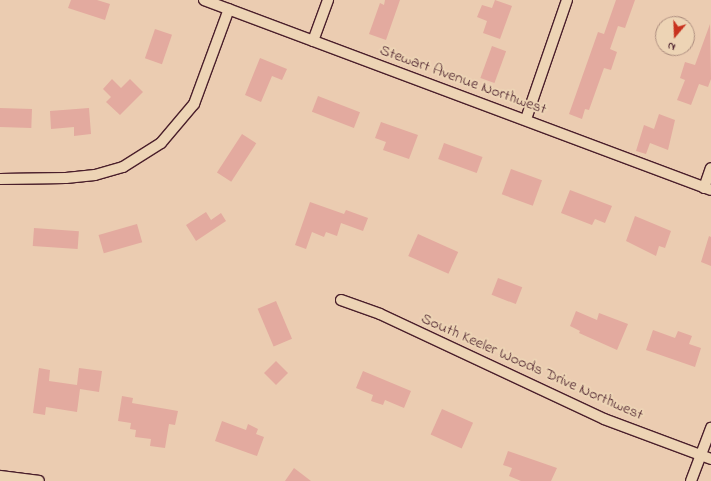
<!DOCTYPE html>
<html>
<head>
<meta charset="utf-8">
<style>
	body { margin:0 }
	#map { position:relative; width:711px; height:481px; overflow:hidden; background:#ebccb1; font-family:"Indie Flower",sans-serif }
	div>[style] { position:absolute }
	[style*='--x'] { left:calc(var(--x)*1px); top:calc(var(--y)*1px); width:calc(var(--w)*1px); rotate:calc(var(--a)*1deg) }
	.building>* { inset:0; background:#e3aa9f; transform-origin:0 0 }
	.roads { filter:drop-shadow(1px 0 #4a1f2b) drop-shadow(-1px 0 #4a1f2b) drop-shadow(0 1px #4a1f2b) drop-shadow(0 -1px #4a1f2b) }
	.minor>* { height:10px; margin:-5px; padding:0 5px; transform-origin:5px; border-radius:5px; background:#edd4b5 }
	span { translate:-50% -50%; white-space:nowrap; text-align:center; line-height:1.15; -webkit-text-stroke:4px #edd4b5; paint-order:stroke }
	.street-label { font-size:16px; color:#4a1f2b }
	.north { position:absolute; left:655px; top:16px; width:40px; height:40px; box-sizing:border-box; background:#edd4b5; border:1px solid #ac8c7e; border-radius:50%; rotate:199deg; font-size:11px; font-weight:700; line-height:16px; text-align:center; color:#4a1f2b }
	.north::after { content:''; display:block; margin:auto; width:14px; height:18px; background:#c8321e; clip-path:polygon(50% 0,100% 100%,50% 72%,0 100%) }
</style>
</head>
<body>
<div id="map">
	<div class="building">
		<i style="clip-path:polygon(71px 0,97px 0,110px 4px,105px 20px,68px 8px)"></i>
		<i style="clip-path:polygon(385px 0,400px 0,386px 40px,369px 34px,380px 3px,384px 5px)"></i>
		<i style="clip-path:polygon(495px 0,512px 6px,500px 39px,483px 33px,487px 21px,477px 17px,482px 5px,492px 8px)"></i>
		<i style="clip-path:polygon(616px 0,635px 0,625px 28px,618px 26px,610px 49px,617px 52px,611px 70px,604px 68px,589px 110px,585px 109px,582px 119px,569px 114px,598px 32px,604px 34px)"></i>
		<i style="clip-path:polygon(710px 24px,711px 79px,708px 87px,699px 84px,691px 105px,677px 100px,685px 80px,680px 78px,685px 62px,695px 65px)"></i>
		<i style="left:155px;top:29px;width:18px;height:31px;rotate:19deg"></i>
		<i style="left:492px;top:46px;width:15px;height:34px;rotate:20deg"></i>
		<i style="clip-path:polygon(260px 58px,287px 69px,282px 80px,272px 76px,261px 102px,245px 95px)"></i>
		<i style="clip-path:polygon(112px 79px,121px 88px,130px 79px,143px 92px,120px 115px,106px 102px,111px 97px,103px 89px)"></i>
		<i style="left:318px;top:96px;width:45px;height:17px;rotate:21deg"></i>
		<i style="left:0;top:108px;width:32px;height:19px;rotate:2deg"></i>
		<i style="clip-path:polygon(89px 108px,91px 134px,74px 136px,74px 127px,51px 129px,50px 111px)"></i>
		<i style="clip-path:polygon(659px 114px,675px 120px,668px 150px,650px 143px,646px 154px,636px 151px,644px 125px,654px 129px)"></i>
		<i style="clip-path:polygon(381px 122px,418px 135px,409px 159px,383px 150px,386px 142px,375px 138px)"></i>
		<i style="left:242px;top:134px;width:17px;height:46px;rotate:33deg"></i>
		<i style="left:444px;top:143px;width:41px;height:17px;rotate:20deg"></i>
		<i style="left:511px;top:169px;width:33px;height:27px;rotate:20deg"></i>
		<i style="clip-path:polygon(570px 190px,612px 206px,605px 223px,595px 219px,592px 225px,561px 213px)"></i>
		<i style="clip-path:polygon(310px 202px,344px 214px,346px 210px,368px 218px,363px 231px,341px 223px,337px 236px,326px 232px,324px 237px,312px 232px,306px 249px,295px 245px)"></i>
		<i style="clip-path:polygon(206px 212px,211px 220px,221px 213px,226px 221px,196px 241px,186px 225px)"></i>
		<i style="clip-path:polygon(635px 216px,671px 231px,665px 248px,659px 246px,656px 256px,626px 241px)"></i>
		<i style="left:137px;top:224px;width:19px;height:40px;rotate:74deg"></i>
		<i style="left:34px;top:228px;width:45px;height:18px;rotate:4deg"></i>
		<i style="left:418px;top:234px;width:44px;height:24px;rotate:24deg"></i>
		<i style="clip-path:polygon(709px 236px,711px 237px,711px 266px,701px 262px)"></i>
		<i style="left:498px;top:278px;width:26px;height:18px;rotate:21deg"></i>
		<i style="left:276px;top:301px;width:41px;height:20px;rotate:67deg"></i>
		<i style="clip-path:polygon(576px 311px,597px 320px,599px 313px,628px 324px,617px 350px,579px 333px,580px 331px,570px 326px)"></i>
		<i style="clip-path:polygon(653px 330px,675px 338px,678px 331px,692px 336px,689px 344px,701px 348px,695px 367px,646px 350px)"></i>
		<i style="left:276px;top:361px;width:17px;height:17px;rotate:45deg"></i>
		<i style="clip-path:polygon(39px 368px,50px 370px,49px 381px,77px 385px,79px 368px,102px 371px,99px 392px,80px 389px,77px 412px,46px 407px,45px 415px,33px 413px)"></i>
		<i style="clip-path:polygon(363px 371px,411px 391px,404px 408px,385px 400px,383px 405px,371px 401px,373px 395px,356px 388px)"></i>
		<i style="clip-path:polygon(122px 396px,133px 398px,132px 403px,178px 411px,175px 425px,169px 424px,165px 448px,150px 446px,151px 439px,135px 437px,136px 430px,130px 429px,131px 423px,118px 421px)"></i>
		<i style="left:442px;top:409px;width:34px;height:28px;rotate:24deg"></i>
		<i style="clip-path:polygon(222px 421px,246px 430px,248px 424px,258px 429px,256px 434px,264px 437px,257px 456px,215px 441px)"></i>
		<i style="clip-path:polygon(508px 451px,557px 468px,551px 481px,521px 481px,509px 476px,512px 468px,503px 465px)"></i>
		<i style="clip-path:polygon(294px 468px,311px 481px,285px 481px)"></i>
	</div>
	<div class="roads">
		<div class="minor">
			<i style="--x:204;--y:0;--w:541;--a:20.54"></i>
			<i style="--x:313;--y:41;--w:44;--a:-69.9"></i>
			<i style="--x:526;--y:119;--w:126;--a:-71"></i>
			<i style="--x:0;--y:179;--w:66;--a:-0.9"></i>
			<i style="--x:66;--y:178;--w:29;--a:-6"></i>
			<i style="--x:95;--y:175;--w:29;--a:-16"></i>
			<i style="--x:123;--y:167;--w:45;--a:-32.3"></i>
			<i style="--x:161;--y:143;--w:51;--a:-49.8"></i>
			<i style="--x:194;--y:104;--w:101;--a:-69.8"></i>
			<i style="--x:704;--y:188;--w:21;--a:-71"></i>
			<i style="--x:341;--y:300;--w:41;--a:19.7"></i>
			<i style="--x:380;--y:314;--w:247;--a:25.1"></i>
			<i style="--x:604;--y:419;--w:114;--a:20.5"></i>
			<i style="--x:0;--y:476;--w:39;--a:7"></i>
			<i style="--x:691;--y:481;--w:57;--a:-69.3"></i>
		</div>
	</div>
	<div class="street-label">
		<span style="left:463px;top:80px;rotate:20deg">Stewart Avenue Northwest</span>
		<span style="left:532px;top:367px;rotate:24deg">South Keeler Woods Drive Northwest</span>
	</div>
	<div class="north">N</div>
</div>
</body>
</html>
